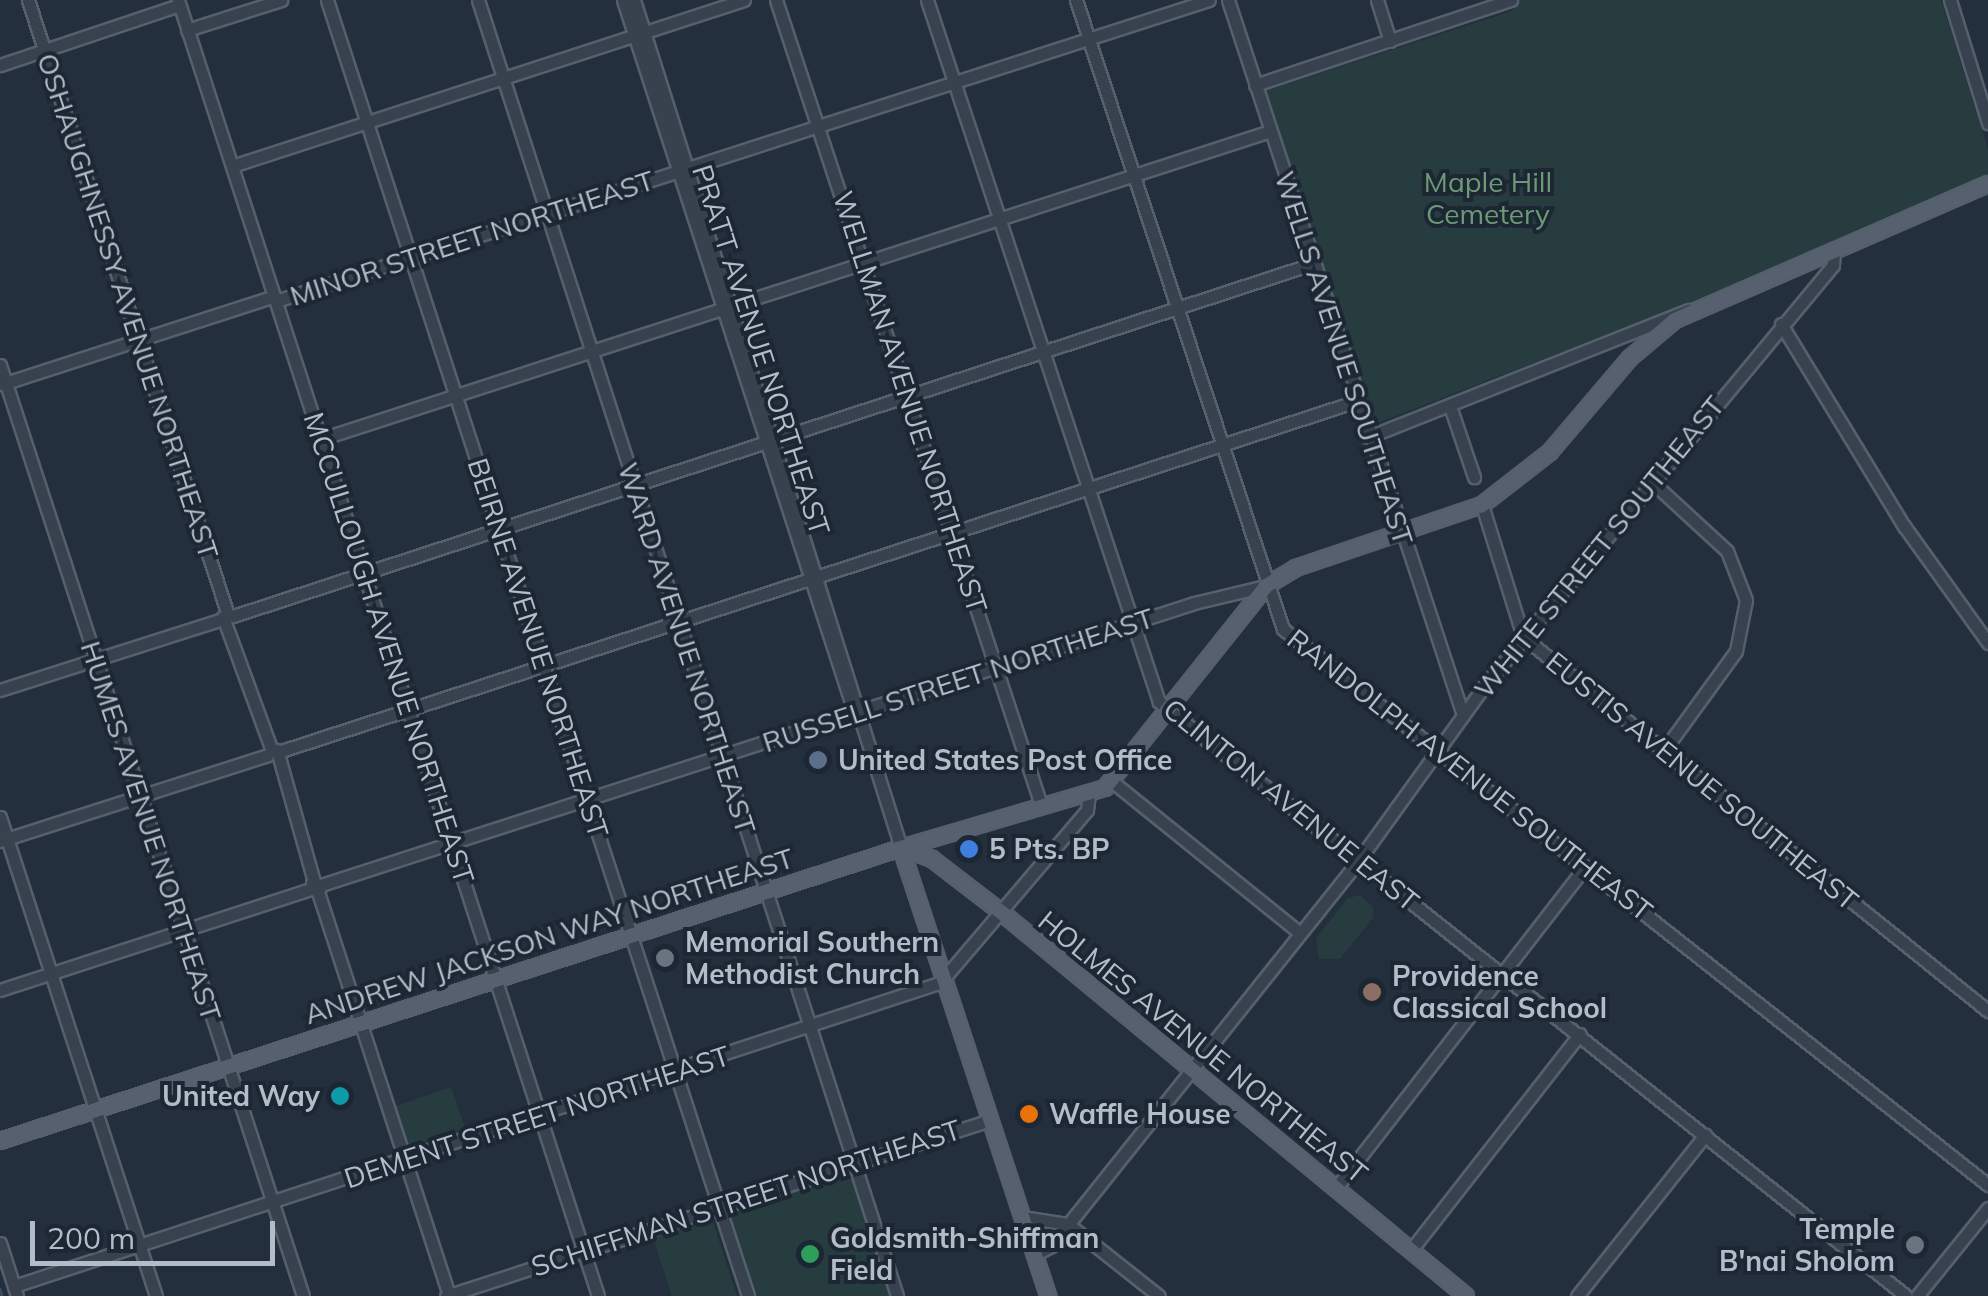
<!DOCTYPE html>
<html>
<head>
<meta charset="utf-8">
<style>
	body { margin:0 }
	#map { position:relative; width:1988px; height:1296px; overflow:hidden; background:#242f3e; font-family:Mulish,sans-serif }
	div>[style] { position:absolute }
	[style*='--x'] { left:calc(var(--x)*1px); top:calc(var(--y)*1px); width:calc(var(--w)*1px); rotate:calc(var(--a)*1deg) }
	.green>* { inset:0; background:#263c3f; transform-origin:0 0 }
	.stream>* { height:2.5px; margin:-1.25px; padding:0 1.25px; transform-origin:1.25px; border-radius:1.25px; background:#394c67 }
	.roads { filter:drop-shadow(2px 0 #565f6c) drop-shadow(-2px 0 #565f6c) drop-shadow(0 2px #565f6c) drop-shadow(0 -2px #565f6c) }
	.minor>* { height:11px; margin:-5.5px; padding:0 5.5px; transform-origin:5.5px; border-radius:5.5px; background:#38414e }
	.major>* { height:14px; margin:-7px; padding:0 7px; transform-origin:7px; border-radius:7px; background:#56606e }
	.dots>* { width:28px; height:28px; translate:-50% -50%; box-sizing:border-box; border:5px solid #1d2633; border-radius:50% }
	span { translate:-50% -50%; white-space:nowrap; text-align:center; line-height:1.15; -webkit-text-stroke:8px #1d2633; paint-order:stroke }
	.park-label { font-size:28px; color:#6b9a76 }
	.street-label { font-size:28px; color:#b4bcc9 }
	.poi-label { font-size:28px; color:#b4bcc9; font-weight:700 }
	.left { translate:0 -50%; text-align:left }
	.right { translate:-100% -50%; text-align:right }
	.scale { position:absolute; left:30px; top:1221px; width:245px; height:45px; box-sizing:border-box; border:5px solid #b4bcc9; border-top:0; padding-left:12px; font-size:30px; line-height:35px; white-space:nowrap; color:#b4bcc9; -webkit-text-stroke:8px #1d2633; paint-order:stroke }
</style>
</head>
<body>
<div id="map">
	<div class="green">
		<i style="clip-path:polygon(1518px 0,1941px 0,1988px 149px,1988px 177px,1694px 301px,1375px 424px,1265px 91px,1512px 11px)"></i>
		<i style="clip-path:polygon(1360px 895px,1373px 907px,1373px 918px,1340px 959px,1319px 959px,1316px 938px,1348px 898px)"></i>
		<i style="left:451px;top:1087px;width:49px;height:62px;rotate:71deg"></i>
		<i style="clip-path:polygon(850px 1171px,890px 1296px,756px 1296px,729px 1212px)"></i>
		<i style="clip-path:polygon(711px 1216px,737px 1296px,672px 1296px,652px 1235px)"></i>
	</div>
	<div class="stream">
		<i style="--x:0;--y:1289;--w:7;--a:74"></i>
	</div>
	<div class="roads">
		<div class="minor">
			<i style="--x:28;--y:0;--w:644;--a:71.99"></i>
			<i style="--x:178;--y:0;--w:1362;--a:72.04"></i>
			<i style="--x:327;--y:0;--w:1363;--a:72"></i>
			<i style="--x:478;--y:0;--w:1362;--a:72.08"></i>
			<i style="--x:623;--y:0;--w:755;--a:72.02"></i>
			<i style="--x:634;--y:0;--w:889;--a:72.52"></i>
			<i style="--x:776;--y:0;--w:847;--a:71.78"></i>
			<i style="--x:927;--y:0;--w:739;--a:71.71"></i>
			<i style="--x:1159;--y:702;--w:954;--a:38.49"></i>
			<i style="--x:1076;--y:0;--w:662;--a:71.78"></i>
			<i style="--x:1283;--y:629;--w:898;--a:38.26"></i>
			<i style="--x:1228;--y:0;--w:753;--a:71.81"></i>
			<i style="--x:1377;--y:0;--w:43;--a:72.4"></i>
			<i style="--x:1950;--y:0;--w:129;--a:72.8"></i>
			<i style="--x:187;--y:30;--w:99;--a:-17.7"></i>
			<i style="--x:0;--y:65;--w:189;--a:-18.5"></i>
			<i style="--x:1255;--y:85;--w:270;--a:-18.4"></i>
			<i style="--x:232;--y:166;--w:538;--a:-17.96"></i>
			<i style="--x:276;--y:301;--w:980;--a:-17.88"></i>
			<i style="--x:1781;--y:324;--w:237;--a:58.7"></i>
			<i style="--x:1904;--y:526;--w:144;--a:54.3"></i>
			<i style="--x:0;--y:365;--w:979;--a:71.97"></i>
			<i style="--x:2;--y:384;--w:286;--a:-17.9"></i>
			<i style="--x:1451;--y:409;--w:72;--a:71.3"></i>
			<i style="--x:1368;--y:437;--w:345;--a:-21.6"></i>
			<i style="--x:321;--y:439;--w:998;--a:-17.98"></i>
			<i style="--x:1651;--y:481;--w:103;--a:42.6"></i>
			<i style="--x:1727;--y:551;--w:53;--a:68.8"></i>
			<i style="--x:1746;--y:600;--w:52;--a:101.1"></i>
			<i style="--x:1736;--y:651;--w:122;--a:126"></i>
			<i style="--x:1482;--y:505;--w:138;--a:72.7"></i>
			<i style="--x:1523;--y:637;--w:597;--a:38.81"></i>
			<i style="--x:233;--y:616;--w:1135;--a:-18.07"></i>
			<i style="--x:223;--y:617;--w:140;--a:69.9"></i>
			<i style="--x:0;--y:690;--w:234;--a:-17.7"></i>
			<i style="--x:277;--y:750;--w:137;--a:74.3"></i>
			<i style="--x:278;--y:752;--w:1135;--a:-18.02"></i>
			<i style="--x:1114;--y:783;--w:239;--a:38.9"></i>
			<i style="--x:0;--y:817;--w:504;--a:71.96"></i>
			<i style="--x:0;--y:841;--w:281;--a:-17.8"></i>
			<i style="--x:321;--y:885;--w:917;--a:-17.9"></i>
			<i style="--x:1194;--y:603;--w:74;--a:-13.3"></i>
			<i style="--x:318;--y:892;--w:11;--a:-124"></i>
			<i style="--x:312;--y:883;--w:9;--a:13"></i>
			<i style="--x:321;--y:885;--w:8;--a:113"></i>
			<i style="--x:318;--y:892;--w:425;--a:72"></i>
			<i style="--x:944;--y:978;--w:221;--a:-49.6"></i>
			<i style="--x:1087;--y:810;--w:17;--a:-83"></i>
			<i style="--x:0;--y:990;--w:326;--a:-18"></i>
			<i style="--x:1336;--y:1188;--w:406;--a:-52.2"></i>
			<i style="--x:1022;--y:1217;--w:47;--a:8.7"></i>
			<i style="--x:1068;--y:1224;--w:116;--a:38.4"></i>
			<i style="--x:0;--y:1243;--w:56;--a:72.2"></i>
			<i style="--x:1411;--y:1250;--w:274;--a:-52"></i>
			<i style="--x:1034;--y:1255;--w:19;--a:-28"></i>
			<i style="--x:1051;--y:1246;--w:492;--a:-51.4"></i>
			<i style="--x:1358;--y:861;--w:216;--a:-54.2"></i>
			<i style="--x:1484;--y:686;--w:547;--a:-50.34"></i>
			<i style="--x:1833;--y:265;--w:15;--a:-86"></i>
			<i style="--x:14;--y:1286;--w:980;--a:-18.14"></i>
			<i style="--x:446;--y:1296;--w:572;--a:-17.93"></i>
			<i style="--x:1577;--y:1296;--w:206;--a:-51.5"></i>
			<i style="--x:1917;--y:1296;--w:113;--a:-51.1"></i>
		</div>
		<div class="major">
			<i style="--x:901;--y:848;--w:472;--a:71.8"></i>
			<i style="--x:902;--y:848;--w:32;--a:20"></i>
			<i style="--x:932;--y:859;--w:87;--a:37.5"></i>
			<i style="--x:1001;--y:912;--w:603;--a:39.55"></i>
			<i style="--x:0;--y:1141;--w:947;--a:-18.01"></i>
			<i style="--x:901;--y:848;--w:213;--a:-16.4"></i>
			<i style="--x:1105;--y:788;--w:258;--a:-51.4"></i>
			<i style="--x:1266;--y:586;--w:35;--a:-31"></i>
			<i style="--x:1296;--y:568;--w:196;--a:-18.7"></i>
			<i style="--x:1482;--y:505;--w:86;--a:-37.9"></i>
			<i style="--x:1550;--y:452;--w:123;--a:-49.6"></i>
			<i style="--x:1630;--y:358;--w:59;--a:-40.2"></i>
			<i style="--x:1675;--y:320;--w:341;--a:-23.5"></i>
		</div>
	</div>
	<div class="dots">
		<i style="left:818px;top:760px;background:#5c6f8a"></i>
		<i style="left:969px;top:849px;background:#3f7fe0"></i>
		<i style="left:665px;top:958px;background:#6b7280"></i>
		<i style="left:1372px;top:992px;background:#8d6e63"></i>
		<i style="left:340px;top:1096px;background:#0f9aa8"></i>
		<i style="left:1029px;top:1114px;background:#e8710a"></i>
		<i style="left:1915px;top:1245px;background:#6b7280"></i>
		<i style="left:810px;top:1254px;background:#2e9e5b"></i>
	</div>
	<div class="park-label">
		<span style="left:1488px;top:198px">Maple Hill<br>Cemetery</span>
	</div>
	<div class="street-label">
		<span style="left:472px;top:238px;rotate:-18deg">MINOR STREET NORTHEAST</span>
		<span style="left:128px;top:306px;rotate:72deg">OSHAUGHNESSY AVENUE NORTHEAST</span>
		<span style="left:761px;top:350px;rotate:72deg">PRATT AVENUE NORTHEAST</span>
		<span style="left:1344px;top:358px;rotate:72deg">WELLS AVENUE SOUTHEAST</span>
		<span style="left:910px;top:402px;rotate:72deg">WELLMAN AVENUE NORTHEAST</span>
		<span style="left:1599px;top:547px;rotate:-51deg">WHITE STREET SOUTHEAST</span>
		<span style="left:389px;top:648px;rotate:72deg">MCCULLOUGH AVENUE NORTHEAST</span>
		<span style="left:538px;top:648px;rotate:72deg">BEIRNE AVENUE NORTHEAST</span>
		<span style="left:687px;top:648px;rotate:72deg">WARD AVENUE NORTHEAST</span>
		<span style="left:958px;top:680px;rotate:-18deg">RUSSELL STREET NORTHEAST</span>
		<span style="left:1470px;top:775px;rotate:38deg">RANDOLPH AVENUE SOUTHEAST</span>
		<span style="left:1702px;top:781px;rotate:39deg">EUSTIS AVENUE SOUTHEAST</span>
		<span style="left:1291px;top:805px;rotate:39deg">CLINTON AVENUE EAST</span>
		<span style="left:151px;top:831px;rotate:72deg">HUMES AVENUE NORTHEAST</span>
		<span style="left:549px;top:936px;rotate:-18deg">ANDREW JACKSON WAY NORTHEAST</span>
		<span style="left:1203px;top:1047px;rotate:39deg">HOLMES AVENUE NORTHEAST</span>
		<span style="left:537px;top:1117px;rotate:-18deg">DEMENT STREET NORTHEAST</span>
		<span style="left:746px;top:1198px;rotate:-18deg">SCHIFFMAN STREET NORTHEAST</span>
	</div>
	<div class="poi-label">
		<span class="left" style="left:838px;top:760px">United States Post Office</span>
		<span class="left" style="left:989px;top:849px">5 Pts. BP</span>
		<span class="left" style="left:685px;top:958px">Memorial Southern<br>Methodist Church</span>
		<span class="left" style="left:1392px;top:992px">Providence<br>Classical School</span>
		<span class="right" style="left:320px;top:1096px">United Way</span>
		<span class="left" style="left:1049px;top:1114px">Waffle House</span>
		<span class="right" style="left:1895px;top:1245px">Temple<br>B'nai Sholom</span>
		<span class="left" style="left:830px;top:1254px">Goldsmith-Shiffman<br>Field</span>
	</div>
	<div class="scale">200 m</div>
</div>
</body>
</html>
